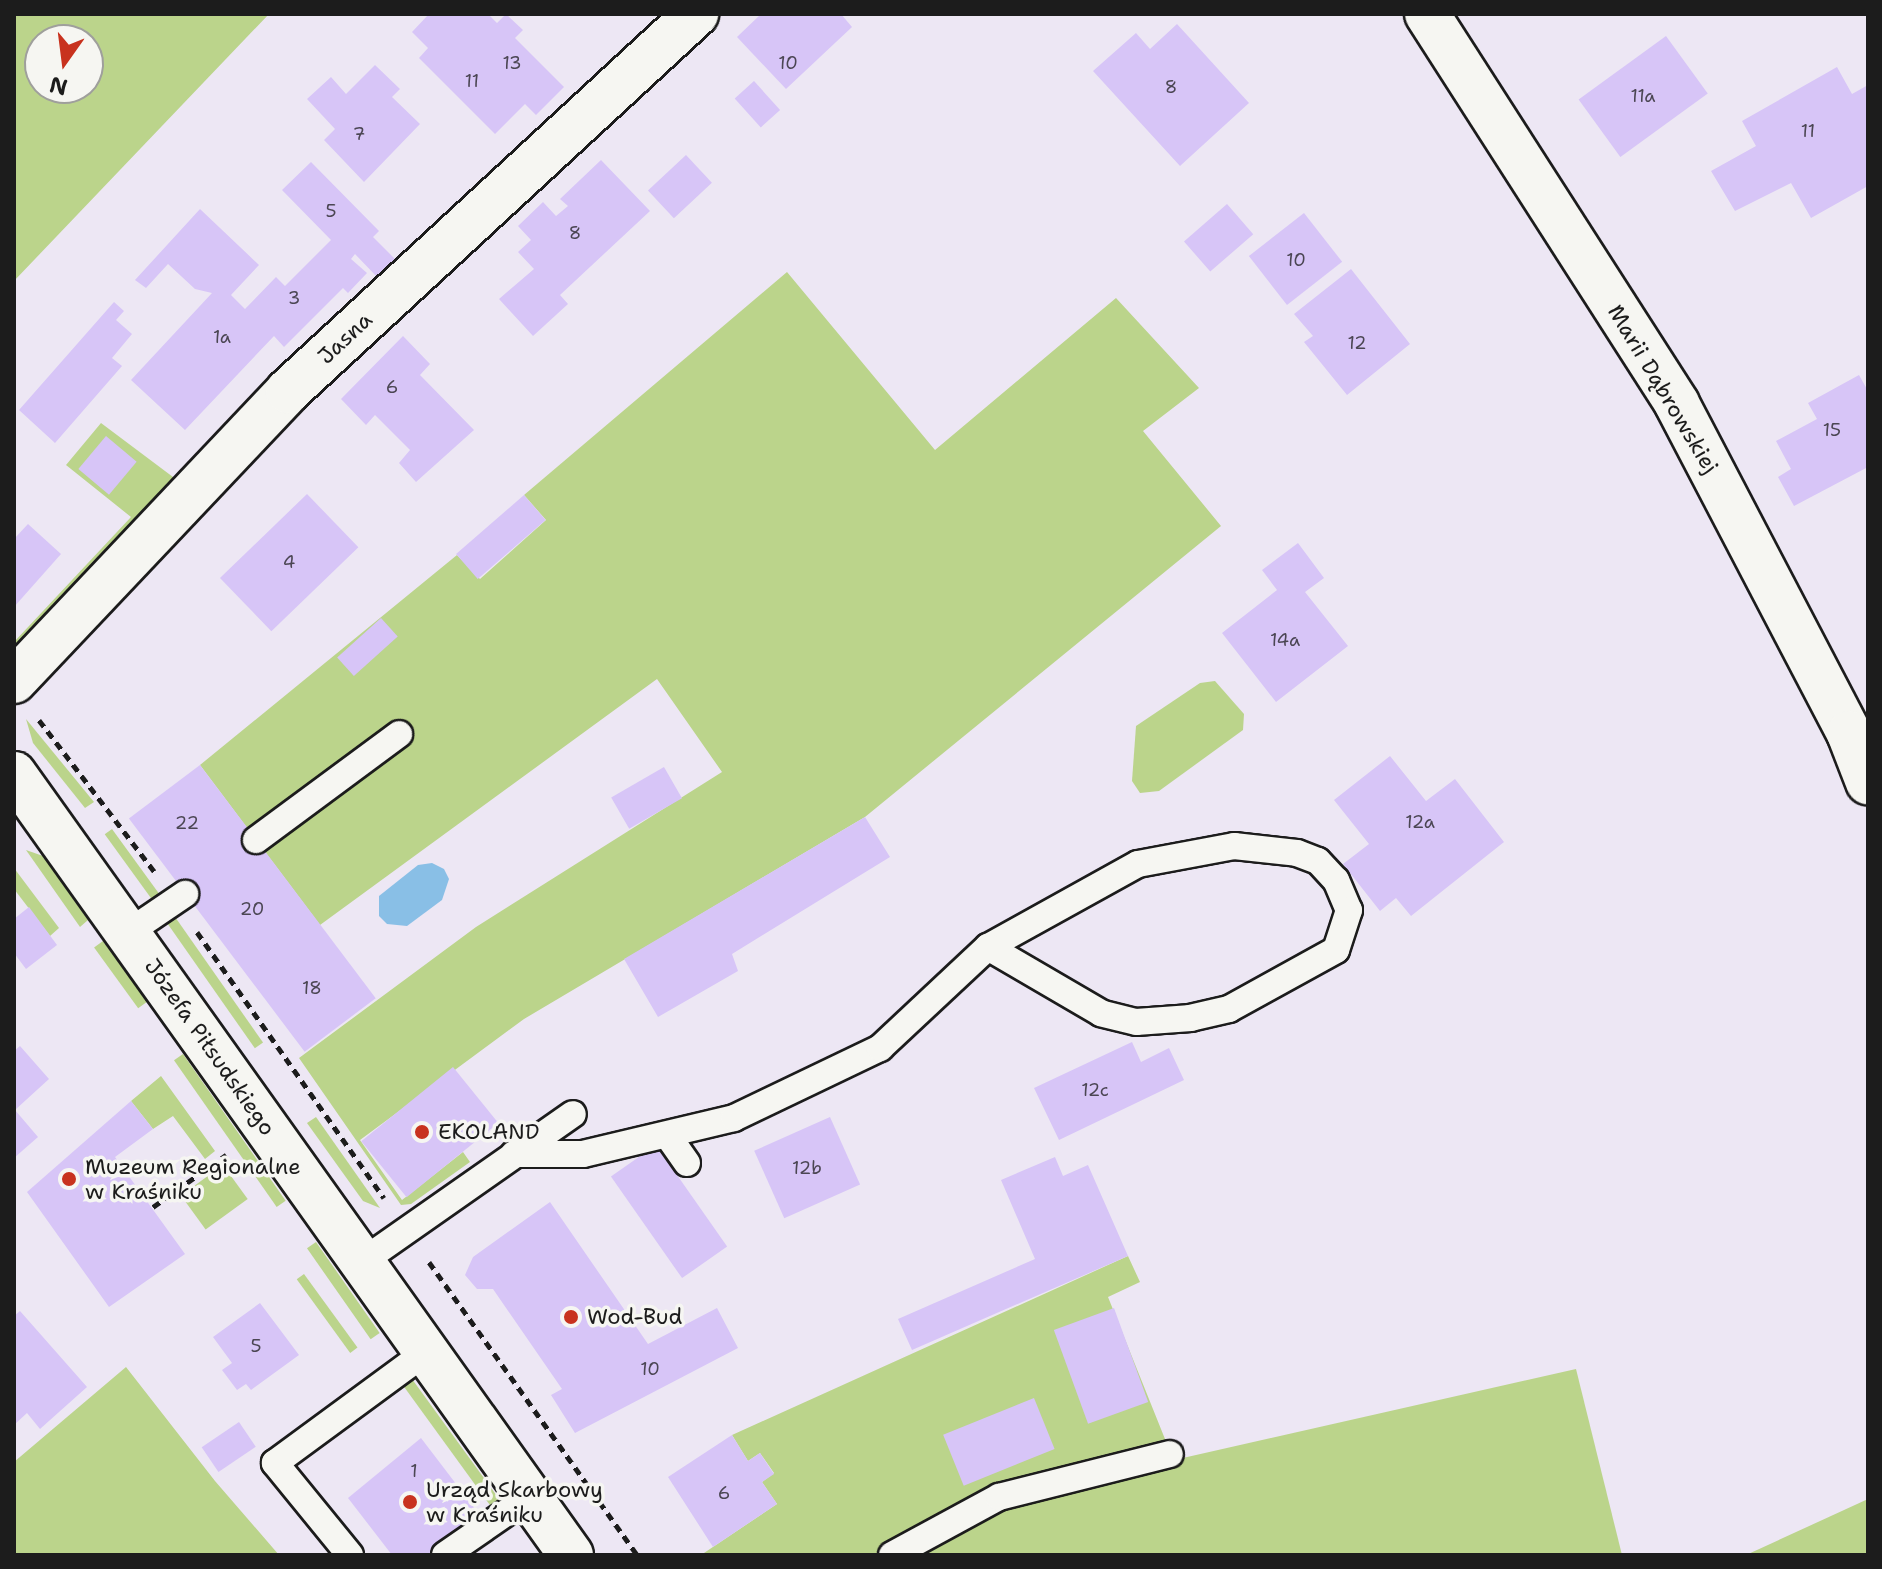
<!DOCTYPE html>
<html>
<head>
<meta charset="utf-8">
<style>
	body { margin:0 }
	#map { position:relative; width:1882px; height:1569px; overflow:hidden; background:#ede7f4; font-family:"Shantell Sans",sans-serif }
	div>[style] { position:absolute }
	[style*='--x'] { left:calc(var(--x)*1px); top:calc(var(--y)*1px); width:calc(var(--w)*1px); rotate:calc(var(--a)*1deg) }
	.green>* { inset:0; background:#bbd48b; transform-origin:0 0 }
	.water>* { inset:0; background:#89bfe6 }
	.building>* { inset:0; background:#d7c5f7; transform-origin:0 0 }
	.path>* { height:5px; margin-top:-2.5px; transform-origin:0; background:repeating-linear-gradient(90deg,#1c1c1c 0 8px,transparent 0 14px) }
	.roads { filter:drop-shadow(2px 0 #1c1c1c) drop-shadow(-2px 0 #1c1c1c) drop-shadow(0 2px #1c1c1c) drop-shadow(0 -2px #1c1c1c) }
	.service>* { height:26px; margin:-13px; padding:0 13px; transform-origin:13px; border-radius:13px; background:#f6f6f2 }
	.minor>* { height:44px; margin:-22px; padding:0 22px; transform-origin:22px; border-radius:22px; background:#f6f6f2 }
	.tertiary>* { height:44px; margin:-22px; padding:0 22px; transform-origin:22px; border-radius:22px; background:#f6f6f2 }
	.dots>* { width:22px; height:22px; translate:-50% -50%; box-sizing:border-box; border:4px solid #f6f6f2; border-radius:50% }
	span { translate:-50% -50%; white-space:nowrap; text-align:center; line-height:1.15; -webkit-text-stroke:7px #f6f6f2; paint-order:stroke }
	.number-label { font-size:18px; color:#4b4653 }
	.number-label span { -webkit-text-stroke-width:0 }
	.street-label { font-size:22px; color:#1c1c1c }
	.poi-label { font-size:22px; color:#1c1c1c }
	.left { translate:0 -50%; text-align:left }
	.frame { position:absolute; inset:0; border:16px solid #1c1c1c; pointer-events:none }
	.north { position:absolute; left:24px; top:24px; width:80px; height:80px; box-sizing:border-box; background:#f6f6f2; border:2px solid #9f9f9c; border-radius:50%; rotate:194deg; font-size:22px; font-weight:700; line-height:32px; text-align:center; color:#1c1c1c }
	.north::after { content:''; display:block; margin:auto; width:28px; height:36px; background:#c8321e; clip-path:polygon(50% 0,100% 100%,50% 72%,0 100%) }
</style>
</head>
<body>
<div id="map">
	<div class="green">
		<i style="clip-path:polygon(evenodd,14px 14px,269px 14px,14px 281px,14px 14px,40px 40px,88px 40px,88px 88px,40px 88px,40px 40px)"></i>
		<i style="clip-path:polygon(787px 272px,935px 450px,1116px 298px,1199px 388px,1143px 431px,1221px 526px,865px 817px,524px 1019px,360px 1140px,402px 1200px,463px 1152px,470px 1162px,411px 1204px,401px 1205px,299px 1058px,476px 927px,722px 772px,657px 679px,320px 925px,200px 765px,457px 555px,480px 579px,546px 520px,524px 495px)"></i>
		<i style="clip-path:polygon(101px 423px,177px 480px,14px 653px,14px 642px,131px 517px,66px 465px)"></i>
		<i style="clip-path:polygon(1215px 681px,1244px 714px,1243px 730px,1159px 791px,1140px 793px,1132px 781px,1136px 726px,1200px 683px)"></i>
		<i style="clip-path:polygon(26px 719px,94px 802px,85px 808px,33px 743px)"></i>
		<i style="left:112px;top:829px;width:82px;height:9px;rotate:54deg"></i>
		<i style="clip-path:polygon(26px 850px,43px 856px,88px 920px,80px 927px)"></i>
		<i style="clip-path:polygon(14px 868px,59px 928px,50px 936px,14px 889px)"></i>
		<i style="left:173px;top:914px;width:157px;height:10px;rotate:55deg"></i>
		<i style="left:103px;top:941px;width:75px;height:11px;rotate:54deg"></i>
		<i style="left:183px;top:1054px;width:179px;height:11px;rotate:55deg"></i>
		<i style="clip-path:polygon(161px 1076px,215px 1151px,205px 1159px,173px 1116px,153px 1129px,131px 1101px)"></i>
		<i style="clip-path:polygon(316px 1117px,380px 1208px,363px 1201px,307px 1123px)"></i>
		<i style="left:223px;top:1165px;width:42px;height:52px;rotate:54deg"></i>
		<i style="left:316px;top:1242px;width:111px;height:11px;rotate:55deg"></i>
		<i style="clip-path:polygon(1128px 1256px,1140px 1282px,1108px 1297px,1167px 1444px,881px 1555px,701px 1555px,777px 1504px,762px 1482px,774px 1473px,760px 1453px,748px 1461px,732px 1435px)"></i>
		<i style="left:304px;top:1274px;width:91px;height:9px;rotate:54deg"></i>
		<i style="clip-path:polygon(126px 1367px,215px 1481px,279px 1555px,14px 1555px,14px 1462px)"></i>
		<i style="clip-path:polygon(1576px 1369px,1622px 1555px,903px 1555px,993px 1506px,1174px 1460px)"></i>
		<i style="left:412px;top:1379px;width:160px;height:11px;rotate:54deg"></i>
		<i style="clip-path:polygon(1868px 1499px,1868px 1555px,1746px 1555px)"></i>
	</div>
	<div class="water">
		<i style="clip-path:polygon(432px 863px,444px 869px,449px 879px,442px 900px,407px 926px,387px 924px,379px 916px,379px 896px,418px 865px)"></i>
	</div>
	<div class="building">
		<i style="clip-path:polygon(429px 14px,488px 14px,497px 23px,506px 14px,523px 30px,515px 38px,564px 87px,536px 115px,525px 104px,495px 134px,419px 58px,428px 48px,412px 32px)"></i>
		<i style="clip-path:polygon(761px 14px,841px 14px,852px 27px,786px 89px,737px 37px)"></i>
		<i style="clip-path:polygon(1177px 24px,1249px 103px,1180px 166px,1093px 71px,1136px 33px,1150px 49px)"></i>
		<i style="left:1666px;top:36px;width:71px;height:108px;rotate:54deg"></i>
		<i style="clip-path:polygon(375px 65px,400px 89px,392px 97px,420px 124px,364px 182px,324px 140px,335px 129px,307px 99px,331px 77px,346px 94px)"></i>
		<i style="clip-path:polygon(1837px 67px,1852px 94px,1868px 85px,1868px 186px,1811px 218px,1791px 183px,1735px 211px,1711px 171px,1756px 146px,1742px 121px)"></i>
		<i style="left:754px;top:81px;width:39px;height:26px;rotate:48deg"></i>
		<i style="left:686px;top:155px;width:38px;height:52px;rotate:47deg"></i>
		<i style="clip-path:polygon(601px 160px,650px 211px,560px 295px,568px 304px,533px 336px,499px 299px,534px 269px,518px 252px,531px 240px,518px 226px,543px 202px,556px 216px,568px 206px,560px 199px)"></i>
		<i style="clip-path:polygon(311px 162px,379px 231px,373px 237px,396px 260px,378px 278px,355px 254px,351px 259px,367px 273px,348px 293px,343px 288px,284px 347px,274px 336px,185px 430px,131px 380px,212px 293px,195px 289px,168px 264px,146px 288px,135px 280px,200px 209px,259px 265px,231px 295px,245px 309px,276px 277px,285px 286px,331px 240px,282px 190px)"></i>
		<i style="left:1227px;top:204px;width:40px;height:57px;rotate:49deg"></i>
		<i style="left:1304px;top:213px;width:62px;height:70px;rotate:52deg"></i>
		<i style="clip-path:polygon(1351px 269px,1410px 344px,1347px 395px,1304px 342px,1313px 336px,1294px 314px)"></i>
		<i style="clip-path:polygon(114px 302px,124px 311px,116px 320px,132px 334px,112px 358px,122px 366px,55px 443px,19px 410px)"></i>
		<i style="clip-path:polygon(403px 336px,430px 364px,420px 375px,474px 430px,416px 482px,399px 463px,410px 450px,375px 415px,366px 425px,341px 399px)"></i>
		<i style="clip-path:polygon(1859px 375px,1868px 391px,1868px 467px,1794px 506px,1778px 477px,1791px 469px,1776px 441px,1817px 419px,1808px 403px)"></i>
		<i style="left:106px;top:436px;width:40px;height:43px;rotate:40deg"></i>
		<i style="left:307px;top:494px;width:74px;height:121px;rotate:46deg"></i>
		<i style="left:524px;top:495px;width:33px;height:90px;rotate:49deg"></i>
		<i style="clip-path:polygon(28px 524px,61px 554px,14px 607px,14px 539px)"></i>
		<i style="clip-path:polygon(1298px 543px,1324px 578px,1305px 592px,1348px 646px,1276px 702px,1222px 633px,1277px 590px,1262px 570px)"></i>
		<i style="left:381px;top:618px;width:25px;height:59px;rotate:48deg"></i>
		<i style="clip-path:polygon(1390px 756px,1426px 801px,1455px 779px,1504px 842px,1411px 916px,1396px 898px,1380px 911px,1343px 864px,1369px 844px,1334px 800px)"></i>
		<i style="left:200px;top:765px;width:292px;height:89px;rotate:53deg"></i>
		<i style="left:664px;top:767px;width:36px;height:61px;rotate:60deg"></i>
		<i style="clip-path:polygon(865px 817px,890px 857px,732px 954px,738px 971px,658px 1017px,624px 959px)"></i>
		<i style="clip-path:polygon(29px 907px,57px 945px,26px 969px,14px 953px,14px 919px)"></i>
		<i style="clip-path:polygon(1132px 1042px,1141px 1062px,1169px 1048px,1184px 1080px,1059px 1140px,1034px 1088px)"></i>
		<i style="clip-path:polygon(20px 1046px,49px 1079px,15px 1110px,38px 1137px,14px 1158px,14px 1051px)"></i>
		<i style="left:453px;top:1067px;width:72px;height:118px;rotate:51deg"></i>
		<i style="clip-path:polygon(131px 1101px,153px 1129px,115px 1157px,185px 1254px,109px 1307px,27px 1192px)"></i>
		<i style="left:830px;top:1117px;width:74px;height:83px;rotate:66deg"></i>
		<i style="left:656px;top:1145px;width:124px;height:55px;rotate:55deg"></i>
		<i style="clip-path:polygon(1055px 1157px,1063px 1176px,1088px 1165px,1128px 1256px,912px 1350px,898px 1319px,1035px 1259px,1001px 1180px)"></i>
		<i style="clip-path:polygon(550px 1202px,648px 1344px,717px 1308px,738px 1348px,575px 1433px,551px 1395px,562px 1389px,493px 1289px,477px 1289px,465px 1275px,473px 1257px)"></i>
		<i style="clip-path:polygon(260px 1303px,299px 1355px,251px 1390px,246px 1384px,237px 1390px,222px 1370px,232px 1363px,213px 1337px)"></i>
		<i style="left:1114px;top:1308px;width:100px;height:64px;rotate:70deg"></i>
		<i style="clip-path:polygon(20px 1311px,87px 1387px,40px 1429px,27px 1413px,14px 1425px,14px 1316px)"></i>
		<i style="left:1034px;top:1398px;width:55px;height:98px;rotate:68deg"></i>
		<i style="left:239px;top:1422px;width:30px;height:45px;rotate:56deg"></i>
		<i style="clip-path:polygon(732px 1435px,748px 1461px,760px 1453px,774px 1474px,762px 1482px,777px 1504px,713px 1547px,668px 1477px)"></i>
		<i style="clip-path:polygon(421px 1438px,479px 1514px,428px 1555px,392px 1555px,348px 1498px)"></i>
	</div>
	<div class="path">
		<i style="--x:39;--y:720;--w:190;--a:52.7"></i>
		<i style="--x:197;--y:932;--w:325;--a:54.9"></i>
		<i style="--x:153;--y:1207;--w:90;--a:-35.5"></i>
		<i style="--x:429;--y:1262;--w:359;--a:54.6"></i>
	</div>
	<div class="roads">
		<div class="service">
			<i style="--x:256;--y:840;--w:178;--a:-36.5"></i>
			<i style="--x:129;--y:932;--w:68;--a:-34.2"></i>
			<i style="--x:668;--y:1136;--w:33;--a:55"></i>
			<i style="--x:514;--y:1154;--w:69;--a:0"></i>
			<i style="--x:583;--y:1154;--w:155;--a:-13.4"></i>
			<i style="--x:734;--y:1118;--w:162;--a:-25.6"></i>
			<i style="--x:880;--y:1048;--w:148;--a:-43.1"></i>
			<i style="--x:988;--y:947;--w:171;--a:-29"></i>
			<i style="--x:1138;--y:864;--w:98;--a:-10.6"></i>
			<i style="--x:1234;--y:846;--w:63;--a:6.3"></i>
			<i style="--x:1297;--y:853;--w:22;--a:21"></i>
			<i style="--x:1318;--y:861;--w:26;--a:47"></i>
			<i style="--x:1336;--y:880;--w:33;--a:67"></i>
			<i style="--x:1349;--y:910;--w:42;--a:108"></i>
			<i style="--x:1336;--y:950;--w:122;--a:151.1"></i>
			<i style="--x:1229;--y:1009;--w:39;--a:167"></i>
			<i style="--x:1191;--y:1018;--w:55;--a:175.8"></i>
			<i style="--x:1136;--y:1022;--w:36;--a:-166"></i>
			<i style="--x:1101;--y:1013;--w:131;--a:-149.7"></i>
			<i style="--x:363;--y:1261;--w:256;--a:-35"></i>
			<i style="--x:350;--y:1555;--w:119;--a:-129.2"></i>
			<i style="--x:275;--y:1463;--w:187;--a:-36.3"></i>
			<i style="--x:445;--y:1555;--w:102;--a:-34.6"></i>
			<i style="--x:892;--y:1555;--w:122;--a:-28.5"></i>
			<i style="--x:999;--y:1497;--w:176;--a:-14.1"></i>
		</div>
		<div class="minor">
			<i style="--x:1427;--y:14;--w:463;--a:57.3"></i>
			<i style="--x:1677;--y:404;--w:371;--a:62.4"></i>
			<i style="--x:1849;--y:733;--w:53;--a:68.8"></i>
			<i style="--x:14;--y:681;--w:399;--a:-46.6"></i>
			<i style="--x:288;--y:391;--w:556;--a:-42.74"></i>
		</div>
		<div class="tertiary">
			<i style="--x:14;--y:774;--w:959;--a:54.5"></i>
		</div>
	</div>
	<div class="dots">
		<i style="left:422px;top:1132px;background:#c8321e"></i>
		<i style="left:69px;top:1179px;background:#c8321e"></i>
		<i style="left:571px;top:1317px;background:#c8321e"></i>
		<i style="left:410px;top:1502px;background:#c8321e"></i>
	</div>
	<div class="number-label">
		<span style="left:512px;top:63px">13</span>
		<span style="left:788px;top:63px">10</span>
		<span style="left:472px;top:81px">11</span>
		<span style="left:1171px;top:87px">8</span>
		<span style="left:1643px;top:96px">11a</span>
		<span style="left:1808px;top:131px">11</span>
		<span style="left:359px;top:134px">7</span>
		<span style="left:331px;top:211px">5</span>
		<span style="left:575px;top:233px">8</span>
		<span style="left:1296px;top:260px">10</span>
		<span style="left:294px;top:298px">3</span>
		<span style="left:222px;top:337px">1a</span>
		<span style="left:1357px;top:343px">12</span>
		<span style="left:392px;top:387px">6</span>
		<span style="left:1832px;top:430px">15</span>
		<span style="left:289px;top:562px">4</span>
		<span style="left:1285px;top:640px">14a</span>
		<span style="left:1420px;top:822px">12a</span>
		<span style="left:187px;top:823px">22</span>
		<span style="left:252px;top:909px">20</span>
		<span style="left:312px;top:988px">18</span>
		<span style="left:1095px;top:1090px">12c</span>
		<span style="left:807px;top:1168px">12b</span>
		<span style="left:256px;top:1346px">5</span>
		<span style="left:650px;top:1369px">10</span>
		<span style="left:414px;top:1471px">1</span>
		<span style="left:724px;top:1493px">6</span>
	</div>
	<div class="street-label">
		<span style="left:345px;top:338px;rotate:-43deg">Jasna</span>
		<span style="left:1663px;top:389px;rotate:59deg">Marii Dąbrowskiej</span>
		<span style="left:210px;top:1047px;rotate:55deg">Józefa Piłsudskiego</span>
	</div>
	<div class="poi-label">
		<span class="left" style="left:438px;top:1132px">EKOLAND</span>
		<span class="left" style="left:85px;top:1179px">Muzeum Regionalne<br>w Kraśniku</span>
		<span class="left" style="left:587px;top:1317px">Wod-Bud</span>
		<span class="left" style="left:426px;top:1502px">Urząd Skarbowy<br>w Kraśniku</span>
	</div>
	<div class="frame"></div>
	<div class="north">N</div>
</div>
</body>
</html>
